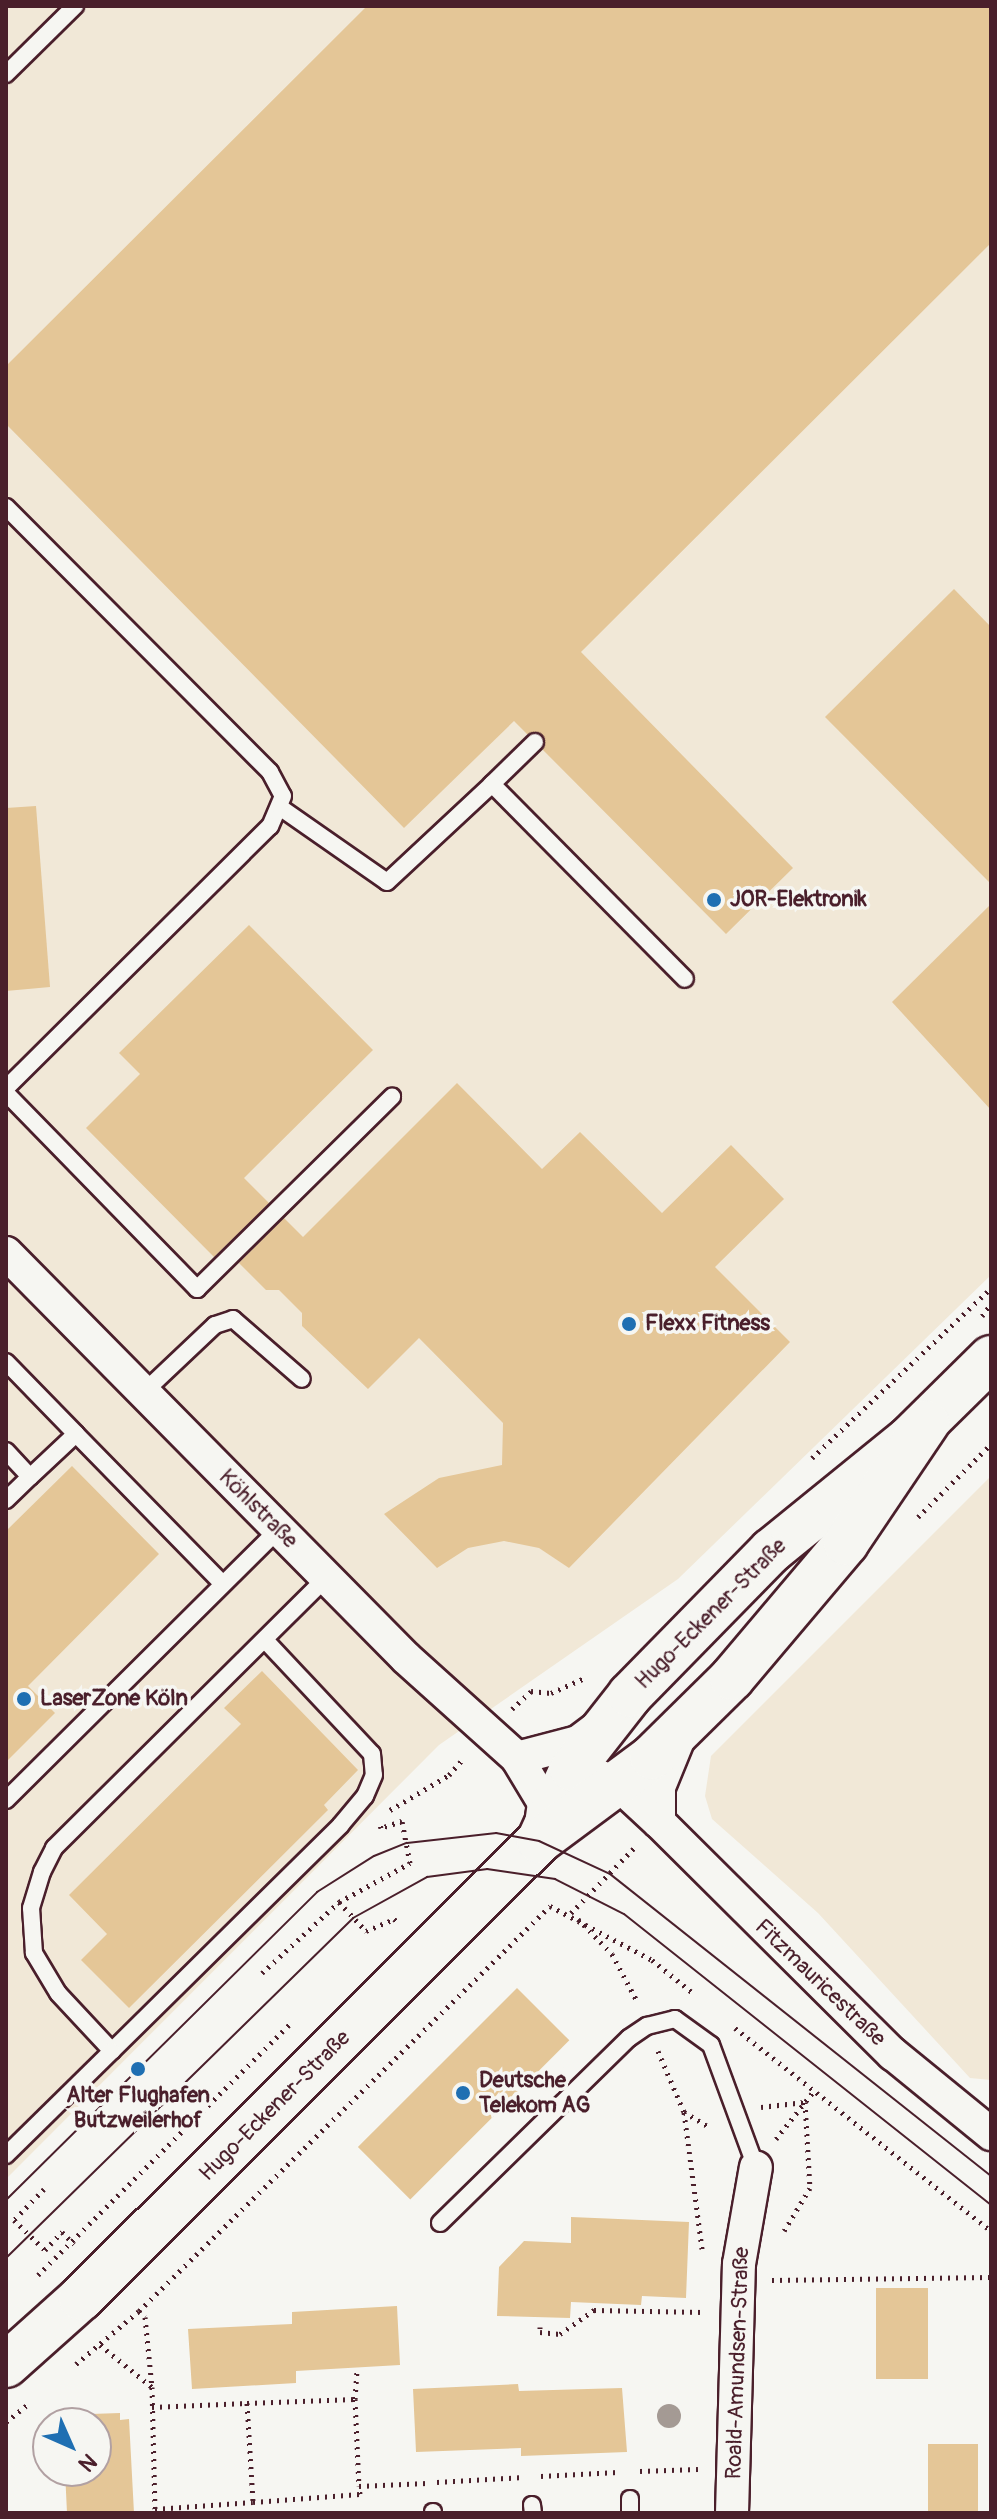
<!DOCTYPE html>
<html>
<head>
<meta charset="utf-8">
<style>
	body { margin:0 }
	#map { position:relative; width:997px; height:2519px; overflow:hidden; background:#f6f6f2; font-family:Pangolin,sans-serif }
	div>[style] { position:absolute }
	[style*='--x'] { left:calc(var(--x)*1px); top:calc(var(--y)*1px); width:calc(var(--w)*1px); rotate:calc(var(--a)*1deg) }
	.built>* { inset:0; background:#f1e8d7 }
	.building>* { inset:0; background:#e4c697; transform-origin:0 0 }
	.path>* { height:5px; margin-top:-2.5px; transform-origin:0; background:repeating-linear-gradient(90deg,#4a1f2b 0 2px,transparent 0 8px) }
	.roads { filter:drop-shadow(2px 0 #4a1f2b) drop-shadow(-2px 0 #4a1f2b) drop-shadow(0 2px #4a1f2b) drop-shadow(0 -2px #4a1f2b) }
	.service>* { height:16px; margin:-8px; padding:0 8px; transform-origin:8px; border-radius:8px; background:#f6f6f2 }
	.minor>* { height:32px; margin:-16px; padding:0 16px; transform-origin:16px; border-radius:16px; background:#f6f6f2 }
	.secondary>* { height:44px; margin:-22px; padding:0 22px; transform-origin:22px; border-radius:22px; background:#f6f6f2 }
	.tram>* { height:2px; margin:-1px; padding:0 1px; transform-origin:1px; border-radius:1px; background:#4a1f2b }
	.trees>* { width:24px; height:24px; margin:-12px; border-radius:50%; background:#a49a94 }
	.dots>* { width:22px; height:22px; translate:-50% -50%; box-sizing:border-box; border:4px solid #f6f6f2; border-radius:50% }
	span { translate:-50% -50%; white-space:nowrap; text-align:center; line-height:1.15; -webkit-text-stroke:7px #f6f6f2; paint-order:stroke }
	.poi-label { font-size:22px; color:#4a1f2b; font-weight:700 }
	.left { translate:0 -50%; text-align:left }
	.street-label { font-size:22px; color:#4a1f2b }
	.frame { position:absolute; inset:0; border:8px solid #4a1f2b; pointer-events:none }
	.north { position:absolute; left:32px; top:2407px; width:80px; height:80px; box-sizing:border-box; background:#f6f6f2; border:2px solid #b1a0a2; border-radius:50%; rotate:135deg; font-size:22px; font-weight:700; line-height:32px; text-align:center; color:#4a1f2b }
	.north::after { content:''; display:block; margin:auto; width:28px; height:36px; background:#1f6fb2; clip-path:polygon(50% 0,100% 100%,50% 72%,0 100%) }
</style>
</head>
<body>
<div id="map">
	<div class="built">
		<i style="clip-path:polygon(6px 6px,991px 6px,991px 1275px,678px 1579px,439px 1745px,6px 2179px)"></i>
		<i style="clip-path:polygon(991px 1476px,991px 2080px,970px 2078px,818px 1913px,712px 1819px,705px 1796px,711px 1756px)"></i>
	</div>
	<div class="building">
		<i style="clip-path:polygon(367px 6px,991px 6px,991px 243px,581px 652px,793px 868px,726px 934px,543px 750px,542px 734px,527px 734px,514px 721px,404px 828px,6px 424px,6px 366px)"></i>
		<i style="clip-path:polygon(954px 589px,991px 627px,991px 884px,825px 717px)"></i>
		<i style="clip-path:polygon(36px 806px,50px 987px,6px 991px,6px 808px)"></i>
		<i style="clip-path:polygon(991px 904px,991px 1110px,892px 1002px)"></i>
		<i style="clip-path:polygon(249px 925px,373px 1050px,244px 1178px,269px 1203px,214px 1257px,86px 1128px,140px 1074px,119px 1053px)"></i>
		<i style="clip-path:polygon(457px 1083px,542px 1169px,580px 1132px,662px 1213px,731px 1145px,784px 1199px,715px 1267px,790px 1342px,569px 1568px,539px 1548px,504px 1541px,468px 1548px,437px 1568px,384px 1514px,439px 1478px,502px 1465px,503px 1423px,419px 1338px,368px 1389px,302px 1326px,302px 1313px,279px 1290px,266px 1290px,239px 1263px,284px 1218px,303px 1237px)"></i>
		<i style="clip-path:polygon(72px 1466px,159px 1554px,28px 1686px,55px 1713px,6px 1762px,6px 1531px)"></i>
		<i style="clip-path:polygon(262px 1671px,358px 1770px,324px 1805px,328px 1810px,129px 2008px,81px 1960px,107px 1934px,69px 1895px,241px 1724px,224px 1708px)"></i>
		<i style="left:517px;top:1988px;width:74px;height:225px;rotate:45deg"></i>
		<i style="clip-path:polygon(571px 2217px,689px 2222px,686px 2298px,642px 2296px,641px 2305px,571px 2302px,570px 2318px,497px 2316px,499px 2267px,524px 2241px,571px 2243px)"></i>
		<i style="left:876px;top:2288px;width:52px;height:91px"></i>
		<i style="clip-path:polygon(397px 2306px,400px 2365px,296px 2371px,296px 2383px,192px 2389px,188px 2329px,292px 2324px,292px 2312px)"></i>
		<i style="clip-path:polygon(518px 2384px,519px 2391px,622px 2388px,627px 2452px,521px 2456px,521px 2448px,416px 2452px,413px 2389px)"></i>
		<i style="clip-path:polygon(120px 2413px,120px 2420px,129px 2419px,134px 2513px,67px 2513px,65px 2471px,96px 2471px,96px 2423px,63px 2423px,62px 2415px)"></i>
		<i style="left:928px;top:2444px;width:50px;height:69px"></i>
	</div>
	<div class="path">
		<i style="--x:982;--y:1316;--w:15;--a:-53"></i>
		<i style="--x:812;--y:1458;--w:247;--a:-43.5"></i>
		<i style="--x:918;--y:1517;--w:103;--a:-45"></i>
		<i style="--x:512;--y:1709;--w:26;--a:-43"></i>
		<i style="--x:531;--y:1691;--w:20;--a:6"></i>
		<i style="--x:551;--y:1693;--w:39;--a:-24"></i>
		<i style="--x:390;--y:1810;--w:69;--a:-30.7"></i>
		<i style="--x:449;--y:1775;--w:21;--a:-49"></i>
		<i style="--x:339;--y:1902;--w:40;--a:47"></i>
		<i style="--x:366;--y:1931;--w:30;--a:-23"></i>
		<i style="--x:394;--y:1919;--w:5;--a:37"></i>
		<i style="--x:571;--y:1913;--w:92;--a:-45.9"></i>
		<i style="--x:578;--y:1919;--w:49;--a:45.8"></i>
		<i style="--x:612;--y:1954;--w:53;--a:62"></i>
		<i style="--x:262;--y:1973;--w:105;--a:-42.7"></i>
		<i style="--x:339;--y:1902;--w:81;--a:-28.8"></i>
		<i style="--x:410;--y:1863;--w:43;--a:-100.8"></i>
		<i style="--x:402;--y:1821;--w:22;--a:162"></i>
		<i style="--x:381;--y:1828;--w:7;--a:-106"></i>
		<i style="--x:735;--y:2028;--w:327;--a:38.4"></i>
		<i style="--x:658;--y:2051;--w:66;--a:66.9"></i>
		<i style="--x:684;--y:2112;--w:31;--a:31"></i>
		<i style="--x:761;--y:2107;--w:44;--a:-6.5"></i>
		<i style="--x:805;--y:2102;--w:86;--a:86.7"></i>
		<i style="--x:810;--y:2188;--w:50;--a:121.2"></i>
		<i style="--x:684;--y:2112;--w:138;--a:82.5"></i>
		<i style="--x:776;--y:2139;--w:60;--a:-51.8"></i>
		<i style="--x:44;--y:2189;--w:43;--a:134.1"></i>
		<i style="--x:14;--y:2220;--w:43;--a:44.1"></i>
		<i style="--x:45;--y:2250;--w:25;--a:-47"></i>
		<i style="--x:62;--y:2232;--w:17;--a:45"></i>
		<i style="--x:38;--y:2275;--w:356;--a:-44.9"></i>
		<i style="--x:772;--y:2280;--w:219;--a:-0.8"></i>
		<i style="--x:139;--y:2311;--w:8;--a:45"></i>
		<i style="--x:145;--y:2317;--w:70;--a:84.3"></i>
		<i style="--x:540;--y:2327;--w:5;--a:90"></i>
		<i style="--x:540;--y:2332;--w:20;--a:6"></i>
		<i style="--x:560;--y:2334;--w:42;--a:-35.2"></i>
		<i style="--x:594;--y:2310;--w:109;--a:1.1"></i>
		<i style="--x:100;--y:2345;--w:67;--a:38.9"></i>
		<i style="--x:152;--y:2387;--w:122;--a:88.6"></i>
		<i style="--x:155;--y:2509;--w:98;--a:-4.1"></i>
		<i style="--x:76;--y:2364;--w:82;--a:-40.1"></i>
		<i style="--x:139;--y:2311;--w:577;--a:-44.58"></i>
		<i style="--x:550;--y:1906;--w:115;--a:27.9"></i>
		<i style="--x:652;--y:1960;--w:53;--a:38.8"></i>
		<i style="--x:355;--y:2399;--w:31;--a:-86"></i>
		<i style="--x:247;--y:2403;--w:108;--a:-2.1"></i>
		<i style="--x:355;--y:2399;--w:87;--a:87.4"></i>
		<i style="--x:152;--y:2407;--w:95;--a:-2.4"></i>
		<i style="--x:247;--y:2403;--w:99;--a:86.5"></i>
		<i style="--x:253;--y:2502;--w:107;--a:-4.3"></i>
		<i style="--x:360;--y:2494;--w:8;--a:-97"></i>
		<i style="--x:359;--y:2486;--w:68;--a:-2.5"></i>
		<i style="--x:6;--y:2422;--w:28;--a:-39"></i>
		<i style="--x:640;--y:2471;--w:58;--a:-2"></i>
		<i style="--x:541;--y:2476;--w:77;--a:-3"></i>
		<i style="--x:437;--y:2482;--w:86;--a:-3.3"></i>
	</div>
	<div class="roads">
		<div class="service">
			<i style="--x:6;--y:74;--w:97;--a:-44.6"></i>
			<i style="--x:6;--y:507;--w:374;--a:45.1"></i>
			<i style="--x:270;--y:772;--w:27;--a:62"></i>
			<i style="--x:283;--y:796;--w:33;--a:113"></i>
			<i style="--x:270;--y:826;--w:372;--a:135.2"></i>
			<i style="--x:492;--y:784;--w:60;--a:-44.3"></i>
			<i style="--x:281;--y:808;--w:129;--a:34.9"></i>
			<i style="--x:387;--y:882;--w:144;--a:-43"></i>
			<i style="--x:492;--y:784;--w:274;--a:45.3"></i>
			<i style="--x:6;--y:1093;--w:274;--a:45.7"></i>
			<i style="--x:197;--y:1289;--w:274;--a:-44.6"></i>
			<i style="--x:6;--y:1362;--w:100;--a:45.8"></i>
			<i style="--x:143;--y:1393;--w:99;--a:-43.4"></i>
			<i style="--x:215;--y:1325;--w:19;--a:-18"></i>
			<i style="--x:233;--y:1319;--w:91;--a:41"></i>
			<i style="--x:6;--y:1451;--w:35;--a:47"></i>
			<i style="--x:30;--y:1477;--w:63;--a:-43.1"></i>
			<i style="--x:76;--y:1434;--w:210;--a:45.6"></i>
			<i style="--x:6;--y:1500;--w:33;--a:-44"></i>
			<i style="--x:265;--y:1640;--w:156;--a:46.8"></i>
			<i style="--x:372;--y:1754;--w:21;--a:85"></i>
			<i style="--x:374;--y:1775;--w:23;--a:113"></i>
			<i style="--x:365;--y:1796;--w:38;--a:130"></i>
			<i style="--x:341;--y:1825;--w:322;--a:135.4"></i>
			<i style="--x:112;--y:2051;--w:79;--a:-133"></i>
			<i style="--x:58;--y:1993;--w:47;--a:-121"></i>
			<i style="--x:34;--y:1953;--w:45;--a:-93.8"></i>
			<i style="--x:31;--y:1908;--w:38;--a:-73"></i>
			<i style="--x:42;--y:1872;--w:27;--a:-63"></i>
			<i style="--x:54;--y:1848;--w:385;--a:-44.8"></i>
			<i style="--x:6;--y:1800;--w:385;--a:-44.8"></i>
			<i style="--x:6;--y:2155;--w:148;--a:-44.5"></i>
			<i style="--x:440;--y:2223;--w:264;--a:-44.4"></i>
			<i style="--x:629;--y:2038;--w:22;--a:-34"></i>
			<i style="--x:647;--y:2026;--w:29;--a:-14"></i>
			<i style="--x:675;--y:2019;--w:44;--a:35.8"></i>
			<i style="--x:711;--y:2045;--w:130;--a:69.8"></i>
			<i style="--x:630;--y:2499;--w:14;--a:90"></i>
			<i style="--x:532;--y:2505;--w:8;--a:83"></i>
			<i style="--x:433;--y:2512;--w:1;--a:90"></i>
		</div>
		<div class="minor">
			<i style="--x:6;--y:1253;--w:569;--a:45.36"></i>
			<i style="--x:406;--y:1658;--w:149;--a:42"></i>
			<i style="--x:517;--y:1758;--w:52;--a:59"></i>
			<i style="--x:544;--y:1803;--w:29;--a:98"></i>
			<i style="--x:517;--y:1758;--w:63;--a:-14.7"></i>
			<i style="--x:578;--y:1742;--w:25;--a:-37"></i>
			<i style="--x:599;--y:1776;--w:22;--a:24"></i>
			<i style="--x:619;--y:1785;--w:54;--a:42.8"></i>
			<i style="--x:659;--y:1822;--w:330;--a:44.8"></i>
			<i style="--x:893;--y:2054;--w:127;--a:39.2"></i>
			<i style="--x:659;--y:1822;--w:35;--a:-90"></i>
			<i style="--x:659;--y:1787;--w:53;--a:-67.8"></i>
			<i style="--x:732;--y:2513;--w:249;--a:-88.4"></i>
			<i style="--x:739;--y:2264;--w:98;--a:-80.1"></i>
		</div>
		<div class="secondary">
			<i style="--x:539;--y:1841;--w:79;--a:-65.4"></i>
			<i style="--x:572;--y:1769;--w:94;--a:-51.9"></i>
			<i style="--x:630;--y:1695;--w:202;--a:-45.6"></i>
			<i style="--x:771;--y:1551;--w:179;--a:-39.1"></i>
			<i style="--x:910;--y:1438;--w:114;--a:-44.6"></i>
			<i style="--x:6;--y:2365;--w:101;--a:-41.8"></i>
			<i style="--x:81;--y:2298;--w:647;--a:-44.94"></i>
			<i style="--x:539;--y:1841;--w:141;--a:-36.6"></i>
			<i style="--x:652;--y:1757;--w:112;--a:-44.6"></i>
			<i style="--x:732;--y:1678;--w:177;--a:-49.8"></i>
			<i style="--x:846;--y:1543;--w:145;--a:-56"></i>
		</div>
	</div>
	<div class="tram">
		<i style="--x:6;--y:2200;--w:438;--a:-44.7"></i>
		<i style="--x:317;--y:1892;--w:67;--a:-32.3"></i>
		<i style="--x:374;--y:1856;--w:35;--a:-22"></i>
		<i style="--x:407;--y:1843;--w:90;--a:-6.4"></i>
		<i style="--x:496;--y:1833;--w:44;--a:10.5"></i>
		<i style="--x:539;--y:1841;--w:78;--a:24.9"></i>
		<i style="--x:610;--y:1874;--w:486;--a:38.4"></i>
		<i style="--x:6;--y:2258;--w:486;--a:-44.4"></i>
		<i style="--x:353;--y:1918;--w:85;--a:-29"></i>
		<i style="--x:427;--y:1877;--w:61;--a:-7.6"></i>
		<i style="--x:487;--y:1869;--w:69;--a:8.4"></i>
		<i style="--x:555;--y:1879;--w:77;--a:26.9"></i>
		<i style="--x:624;--y:1914;--w:468;--a:38.4"></i>
	</div>
	<div class="trees">
		<i style="left:669px;top:2416px"></i>
	</div>
	<div class="dots">
		<i style="left:714px;top:900px;background:#1f6fb2"></i>
		<i style="left:629px;top:1324px;background:#1f6fb2"></i>
		<i style="left:24px;top:1699px;background:#1f6fb2"></i>
		<i style="left:138px;top:2069px;background:#1f6fb2"></i>
		<i style="left:463px;top:2093px;background:#1f6fb2"></i>
	</div>
	<div class="poi-label">
		<span class="left" style="left:730px;top:900px">JOR-Elektronik</span>
		<span class="left" style="left:645px;top:1324px">Flexx Fitness</span>
		<span class="left" style="left:40px;top:1699px">LaserZone Köln</span>
		<span class="left" style="left:479px;top:2093px">Deutsche<br>Telekom AG</span>
		<span style="left:138px;top:2108px">Alter Flughafen<br>Butzweilerhof</span>
	</div>
	<div class="street-label">
		<span style="left:258px;top:1509px;rotate:45deg">Köhlstraße</span>
		<span style="left:711px;top:1614px;rotate:-45deg">Hugo-Eckener-Straße</span>
		<span style="left:820px;top:1983px;rotate:44deg">Fitzmauricestraße</span>
		<span style="left:275px;top:2106px;rotate:-45deg">Hugo-Eckener-Straße</span>
		<span style="left:738px;top:2363px;rotate:-88deg">Roald-Amundsen-Straße</span>
	</div>
	<div class="frame"></div>
	<div class="north">N</div>
</div>
</body>
</html>
